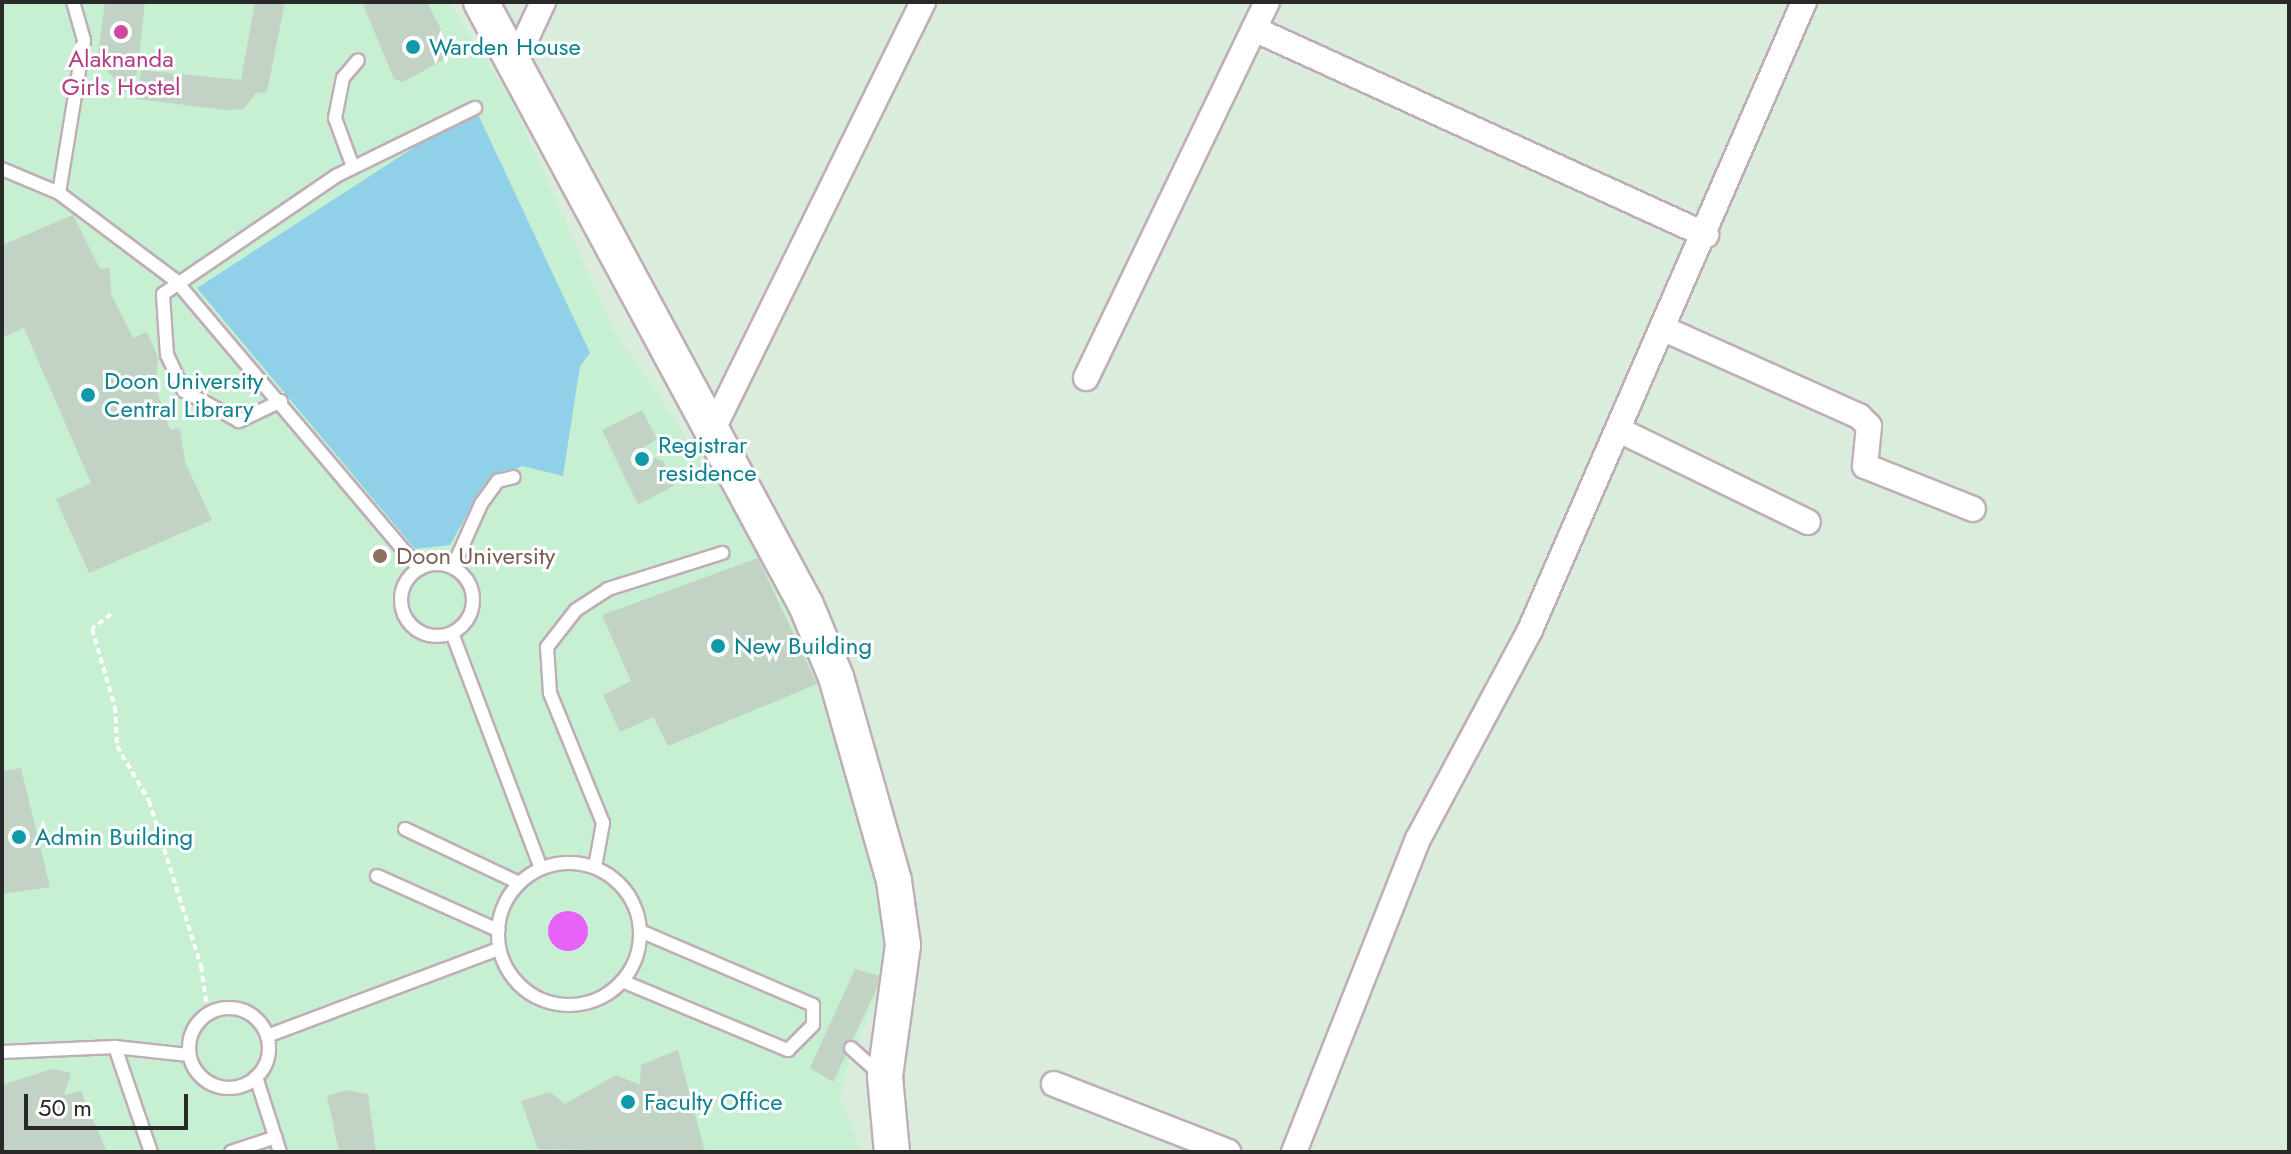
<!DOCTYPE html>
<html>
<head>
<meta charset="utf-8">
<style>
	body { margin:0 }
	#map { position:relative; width:2291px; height:1154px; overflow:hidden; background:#daeddd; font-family:Jost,sans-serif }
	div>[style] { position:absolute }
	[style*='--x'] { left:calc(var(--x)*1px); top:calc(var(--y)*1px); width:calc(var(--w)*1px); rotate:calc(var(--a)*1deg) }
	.education>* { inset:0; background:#c7f0d3 }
	.green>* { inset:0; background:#91d0e9 }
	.water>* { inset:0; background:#e762f9 }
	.round { border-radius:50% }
	.building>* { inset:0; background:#c2d2c5 }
	.path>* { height:4px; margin-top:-2px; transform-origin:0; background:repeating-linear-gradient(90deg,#fff 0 6px,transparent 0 10px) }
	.roads { filter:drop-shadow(2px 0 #bfaeb7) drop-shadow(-2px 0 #bfaeb7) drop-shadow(0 2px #bfaeb7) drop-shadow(0 -2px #bfaeb7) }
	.lane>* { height:12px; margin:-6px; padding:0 6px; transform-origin:6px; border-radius:6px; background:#fff }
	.lane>.ring { margin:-6px; padding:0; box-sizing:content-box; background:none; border:12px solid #fff; border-radius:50% }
	.street>* { height:24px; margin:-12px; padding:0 12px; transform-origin:12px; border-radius:12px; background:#fff }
	.secondary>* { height:34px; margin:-17px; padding:0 17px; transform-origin:17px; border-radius:17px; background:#fff }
	.dots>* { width:22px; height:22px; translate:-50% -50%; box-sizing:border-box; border:4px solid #fff; border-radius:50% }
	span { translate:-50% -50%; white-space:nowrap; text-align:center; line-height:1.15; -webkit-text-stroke:6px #fff; paint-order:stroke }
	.culture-label { font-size:24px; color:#0d838f }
	.left { translate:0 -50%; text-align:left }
	.hotel-label { font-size:24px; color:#b23c85 }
	.education-label { font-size:24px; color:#785e54 }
	.frame { position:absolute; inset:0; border:4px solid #292929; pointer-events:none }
	.scale { position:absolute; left:24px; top:1094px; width:164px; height:36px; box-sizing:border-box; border:4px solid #292929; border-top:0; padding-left:10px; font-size:24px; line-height:28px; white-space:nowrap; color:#292929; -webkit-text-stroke:6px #fff; paint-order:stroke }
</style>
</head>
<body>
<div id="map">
	<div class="education">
		<i style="clip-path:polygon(2px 2px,449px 2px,511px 99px,613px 329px,731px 502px,817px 667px,883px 885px,883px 988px,851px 1054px,840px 1097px,862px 1152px,2px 1152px)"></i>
	</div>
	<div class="green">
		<i style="clip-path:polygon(475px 108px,590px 353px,580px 366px,563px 476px,522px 466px,484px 484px,450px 545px,415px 549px,197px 288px)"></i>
	</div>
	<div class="water">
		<i class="round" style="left:548px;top:911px;width:40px;height:40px"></i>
	</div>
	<div class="building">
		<i style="clip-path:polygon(105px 2px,145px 2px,137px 74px,121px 84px,97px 62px)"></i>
		<i style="clip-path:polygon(255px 2px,285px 2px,267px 92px,256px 93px,244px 109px,225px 110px,137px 99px,141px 70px,241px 80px)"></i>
		<i style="clip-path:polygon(362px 2px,427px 2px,444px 35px,445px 59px,403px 82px,394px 79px)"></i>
		<i style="clip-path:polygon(73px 215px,100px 269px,110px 268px,111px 294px,133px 338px,147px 332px,158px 357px,156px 388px,170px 430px,180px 428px,185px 462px,212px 520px,89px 573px,56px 499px,91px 483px,24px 328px,2px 338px,2px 245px)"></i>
		<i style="clip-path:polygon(642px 410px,657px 439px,637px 452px,663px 461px,675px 485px,638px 505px,602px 430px)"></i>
		<i style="clip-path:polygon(758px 558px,817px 684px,668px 746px,653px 717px,620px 732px,603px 695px,631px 681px,602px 615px)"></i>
		<i style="clip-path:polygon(21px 768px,50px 887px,2px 894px,2px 771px)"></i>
		<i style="clip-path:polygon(855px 969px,879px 976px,877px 988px,853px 1039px,842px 1045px,846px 1055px,833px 1082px,810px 1068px)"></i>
		<i style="clip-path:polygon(678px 1050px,705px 1152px,538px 1149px,521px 1101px,550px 1092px,565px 1104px,616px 1075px,640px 1085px,641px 1065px)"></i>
		<i style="clip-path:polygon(52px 1069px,71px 1073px,64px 1095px,81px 1091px,107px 1152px,2px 1152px,2px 1085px)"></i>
		<i style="clip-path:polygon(347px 1090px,368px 1094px,376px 1152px,339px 1152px,327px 1096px)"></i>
	</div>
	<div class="path">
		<i style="--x:111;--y:614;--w:24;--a:142"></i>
		<i style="--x:92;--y:629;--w:81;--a:73.6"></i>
		<i style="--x:115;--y:707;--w:39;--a:87"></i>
		<i style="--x:117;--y:746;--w:64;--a:59.8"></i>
		<i style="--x:149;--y:801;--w:173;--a:72.5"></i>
		<i style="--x:201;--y:966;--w:49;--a:81.7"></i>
	</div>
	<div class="roads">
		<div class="lane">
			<i style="--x:353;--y:167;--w:52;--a:-110.2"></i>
			<i style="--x:335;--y:118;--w:41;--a:-78.7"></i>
			<i style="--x:343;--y:78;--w:23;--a:-50"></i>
			<i style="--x:2;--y:169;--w:62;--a:22.8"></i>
			<i style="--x:59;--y:193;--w:146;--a:36.9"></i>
			<i style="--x:176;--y:281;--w:377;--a:49.8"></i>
			<i style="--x:59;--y:193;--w:155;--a:-80.7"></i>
			<i style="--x:84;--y:40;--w:40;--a:-106"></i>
			<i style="--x:281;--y:401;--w:47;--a:154.5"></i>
			<i style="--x:239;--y:421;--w:63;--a:-151.4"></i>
			<i style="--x:184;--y:391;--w:40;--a:-115"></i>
			<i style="--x:167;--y:355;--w:61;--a:-93.8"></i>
			<i style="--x:163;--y:294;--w:209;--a:-34.3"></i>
			<i style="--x:336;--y:176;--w:155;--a:-26.1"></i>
			<i class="ring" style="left:401px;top:564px;width:60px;height:60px"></i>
			<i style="--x:453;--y:567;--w:69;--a:-66"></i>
			<i style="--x:481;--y:504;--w:29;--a:-54"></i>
			<i style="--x:498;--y:481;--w:16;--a:-14"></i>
			<i style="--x:452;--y:633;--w:252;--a:69.3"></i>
			<i style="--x:405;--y:829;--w:126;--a:25.3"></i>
			<i class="ring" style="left:498px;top:863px;width:130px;height:130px"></i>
			<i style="--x:595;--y:867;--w:45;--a:-79.7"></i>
			<i style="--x:603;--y:823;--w:140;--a:-112.2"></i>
			<i style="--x:550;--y:693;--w:46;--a:-93.7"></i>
			<i style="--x:547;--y:647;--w:47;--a:-51.9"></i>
			<i style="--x:576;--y:610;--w:38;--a:-33"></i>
			<i style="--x:608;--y:589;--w:120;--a:-17.5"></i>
			<i style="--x:377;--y:876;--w:133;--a:24.1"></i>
			<i style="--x:622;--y:981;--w:180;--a:22.6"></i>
			<i style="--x:788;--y:1050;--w:35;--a:-45"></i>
			<i style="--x:813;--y:1025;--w:20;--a:-90"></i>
			<i style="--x:813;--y:1005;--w:188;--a:-156.8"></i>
			<i class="ring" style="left:189px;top:1008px;width:68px;height:68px"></i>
			<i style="--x:267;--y:1036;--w:248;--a:-20.6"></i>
			<i style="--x:115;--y:1047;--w:111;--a:71.1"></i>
			<i style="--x:851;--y:1048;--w:38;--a:42"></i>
			<i style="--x:2;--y:1052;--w:113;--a:-2.5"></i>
			<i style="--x:115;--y:1047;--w:74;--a:6.2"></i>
			<i style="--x:256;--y:1077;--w:79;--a:72.3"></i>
			<i style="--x:231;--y:1152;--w:47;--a:-18.4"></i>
		</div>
		<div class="street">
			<i style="--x:1254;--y:29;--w:497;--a:24.5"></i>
			<i style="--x:516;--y:60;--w:64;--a:-65"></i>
			<i style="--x:1662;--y:328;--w:216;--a:24.1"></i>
			<i style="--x:1859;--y:416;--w:14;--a:45"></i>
			<i style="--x:1869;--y:426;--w:40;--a:95.7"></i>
			<i style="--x:1865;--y:466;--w:116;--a:21.7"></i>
			<i style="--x:1086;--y:378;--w:417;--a:-64.3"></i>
			<i style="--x:1619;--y:430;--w:210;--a:26"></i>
			<i style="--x:710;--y:435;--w:483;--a:-63.8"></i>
			<i style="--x:1054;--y:1084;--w:187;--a:21.3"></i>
			<i style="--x:1294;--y:1152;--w:337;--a:-68.4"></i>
			<i style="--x:1418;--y:839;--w:237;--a:-61.8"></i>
			<i style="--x:1530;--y:630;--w:685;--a:-66.43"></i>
		</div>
		<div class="secondary">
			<i style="--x:481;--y:2;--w:685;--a:61.68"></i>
			<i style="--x:806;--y:605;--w:78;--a:67.4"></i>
			<i style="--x:836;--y:677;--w:212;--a:74.1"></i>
			<i style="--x:894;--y:881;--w:65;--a:82"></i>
			<i style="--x:903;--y:945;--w:133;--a:97.8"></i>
			<i style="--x:885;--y:1077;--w:75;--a:84.7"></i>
		</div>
	</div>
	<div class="dots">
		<i style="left:121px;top:32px;background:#d1479c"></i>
		<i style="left:413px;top:47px;background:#0f9aa8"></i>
		<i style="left:88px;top:395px;background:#0f9aa8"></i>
		<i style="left:642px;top:459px;background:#0f9aa8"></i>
		<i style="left:380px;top:556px;background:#8d6e63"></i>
		<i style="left:718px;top:646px;background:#0f9aa8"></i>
		<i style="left:19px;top:837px;background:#0f9aa8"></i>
		<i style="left:628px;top:1102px;background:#0f9aa8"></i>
	</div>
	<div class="culture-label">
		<span class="left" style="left:429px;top:47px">Warden House</span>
		<span class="left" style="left:104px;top:395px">Doon University<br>Central Library</span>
		<span class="left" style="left:658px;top:459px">Registrar<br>residence</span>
		<span class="left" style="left:734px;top:646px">New Building</span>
		<span class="left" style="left:35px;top:837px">Admin Building</span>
		<span class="left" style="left:644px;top:1102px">Faculty Office</span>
	</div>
	<div class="hotel-label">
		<span style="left:121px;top:73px">Alaknanda<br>Girls Hostel</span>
	</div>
	<div class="education-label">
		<span class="left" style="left:396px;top:556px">Doon University</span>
	</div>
	<div class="frame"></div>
	<div class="scale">50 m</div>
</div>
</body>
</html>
